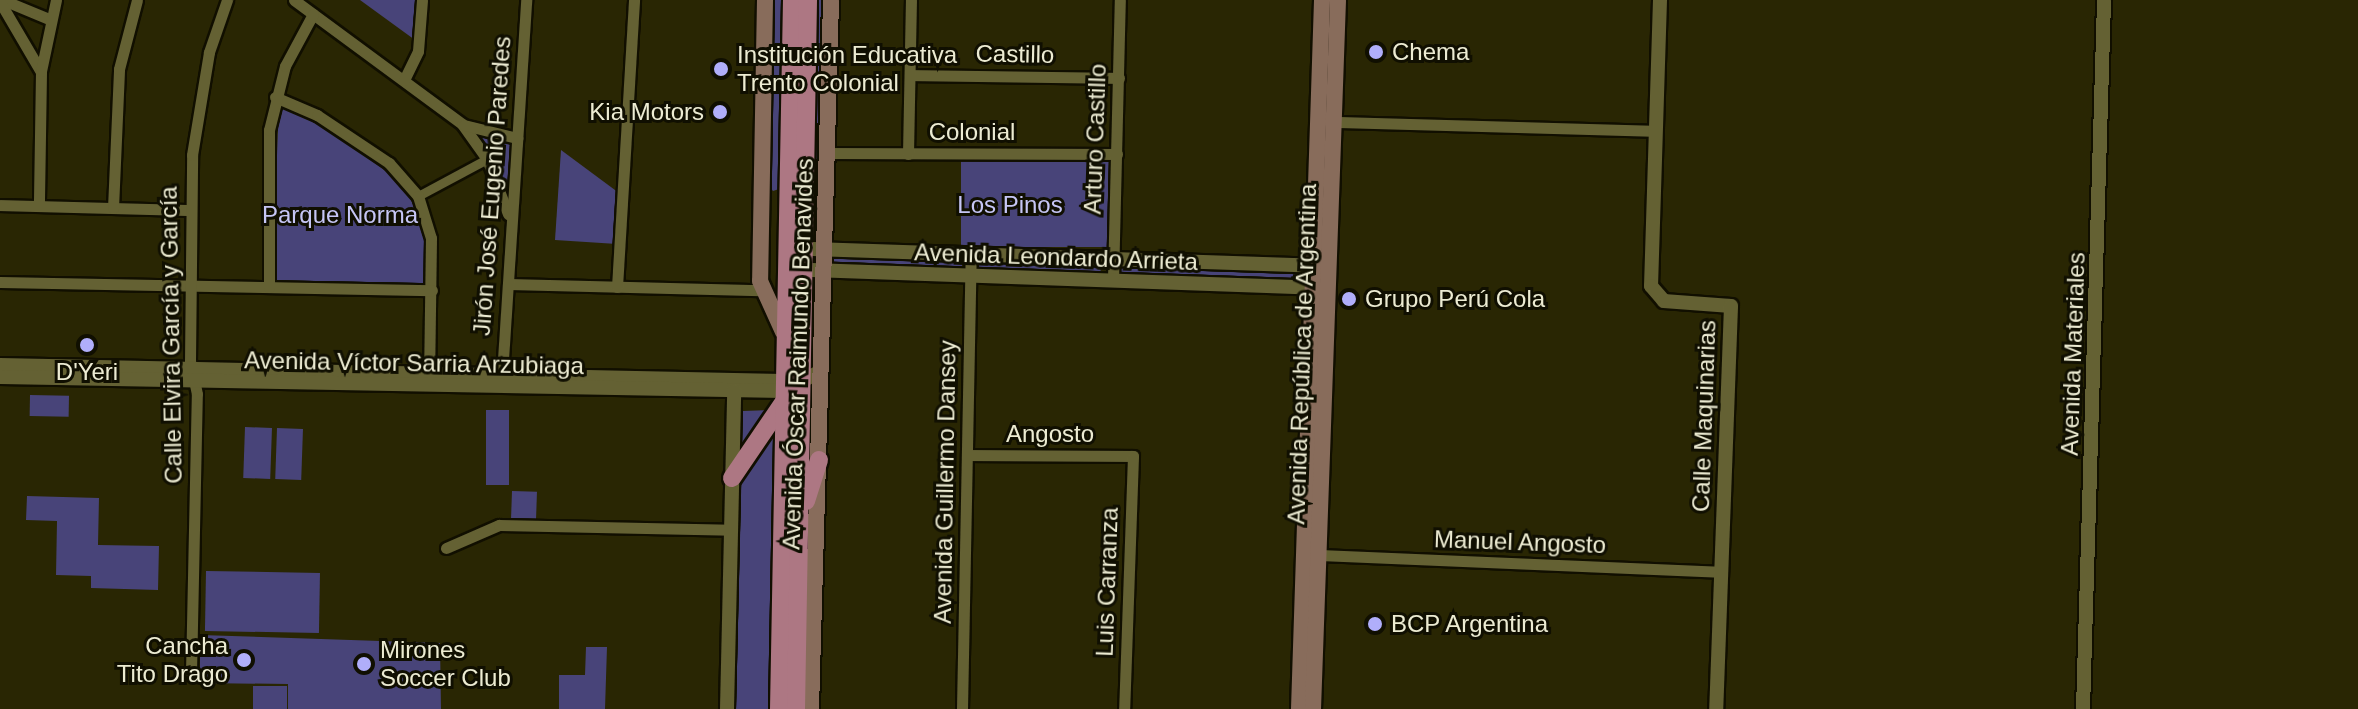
<!DOCTYPE html>
<html>
<head>
<meta charset="utf-8">
<style>
	body { margin:0 }
	#map { position:relative; width:2358px; height:709px; overflow:hidden; background:#292603; font-family:Arial,sans-serif }
	div>[style] { position:absolute }
	[style*='--x'] { left:calc(var(--x)*1px); top:calc(var(--y)*1px); width:calc(var(--w)*1px); rotate:calc(var(--a)*1deg) }
	.green>* { inset:0; background:#484479; transform-origin:0 0 }
	.roads { filter:drop-shadow(2px 0 #110f00) drop-shadow(-2px 0 #110f00) drop-shadow(0 2px #110f00) drop-shadow(0 -2px #110f00) }
	.pedestrian>* { height:9px; margin:-4.5px; padding:0 4.5px; transform-origin:4.5px; border-radius:4.5px; background:#646133 }
	.minor>* { height:11px; margin:-5.5px; padding:0 5.5px; transform-origin:5.5px; border-radius:5.5px; background:#646133 }
	.tertiary>* { height:14px; margin:-7px; padding:0 7px; transform-origin:7px; border-radius:7px; background:#646133 }
	.secondary>* { height:16px; margin:-8px; padding:0 8px; transform-origin:8px; border-radius:8px; background:#886c5b }
	.primary>* { height:18px; margin:-9px; padding:0 9px; transform-origin:9px; border-radius:9px; background:#ad7783 }
	.dots>* { width:22px; height:22px; translate:-50% -50%; box-sizing:border-box; border:4px solid #100f01; border-radius:50% }
	span { translate:-50% -50%; white-space:nowrap; text-align:center; line-height:1.15; -webkit-text-stroke:6px #100f01; paint-order:stroke }
	.poi-label { font-size:24px; color:#ecebd2 }
	.left { translate:0 -50%; text-align:left }
	.right { translate:-100% -50%; text-align:right }
	.street-label { font-size:24px; color:#ecebd2 }
	.park-label { font-size:24px; color:#c6c6f5 }
</style>
</head>
<body>
<div id="map">
	<div class="green">
		<i style="clip-path:polygon(360px 0,417px 0,415px 40px)"></i>
		<i style="clip-path:polygon(770px 0,785px 0,779px 189px,773px 191px,768px 185px)"></i>
		<i style="clip-path:polygon(816px 0,825px 0,821px 213px,814px 214px)"></i>
		<i style="clip-path:polygon(279px 104px,329px 130px,405px 185px,427px 239px,427px 284px,272px 282px)"></i>
		<i style="clip-path:polygon(477px 133px,512px 143px,509px 205px,496px 162px)"></i>
		<i style="clip-path:polygon(561px 150px,619px 193px,617px 244px,555px 240px)"></i>
		<i style="left:961px;top:161px;width:148px;height:86px"></i>
		<i style="clip-path:polygon(834px 257px,962px 260px,962px 268px,961px 272px,833px 265px)"></i>
		<i style="clip-path:polygon(979px 261px,1099px 264px,1101px 272px,979px 272px)"></i>
		<i style="clip-path:polygon(1119px 264px,1307px 270px,1309px 281px,1122px 277px)"></i>
		<i style="left:30px;top:395px;width:39px;height:21px;rotate:1deg"></i>
		<i style="left:486px;top:410px;width:23px;height:75px"></i>
		<i style="clip-path:polygon(767px 410px,776px 420px,771px 709px,736px 709px,743px 411px)"></i>
		<i style="left:245px;top:427px;width:27px;height:51px;rotate:2deg"></i>
		<i style="left:277px;top:428px;width:26px;height:51px;rotate:2deg"></i>
		<i style="left:512px;top:491px;width:25px;height:30px;rotate:2deg"></i>
		<i style="clip-path:polygon(27px 496px,99px 498px,98px 545px,159px 546px,158px 590px,91px 588px,91px 576px,56px 575px,57px 521px,26px 520px)"></i>
		<i style="left:206px;top:571px;width:114px;height:60px;rotate:1deg"></i>
		<i style="clip-path:polygon(200px 635px,440px 643px,441px 709px,288px 709px,288px 684px,200px 683px)"></i>
		<i style="clip-path:polygon(586px 647px,607px 647px,605px 709px,559px 709px,559px 675px,585px 675px)"></i>
		<i style="left:253px;top:686px;width:34px;height:23px"></i>
	</div>
	<div class="roads">
		<div class="pedestrian">
			<i style="--x:418;--y:196;--w:78;--a:-28.2"></i>
		</div>
		<div class="minor">
			<i style="--x:3;--y:0;--w:50;--a:22.4"></i>
			<i style="--x:294;--y:0;--w:209;--a:36.4"></i>
			<i style="--x:462;--y:124;--w:43;--a:54.5"></i>
			<i style="--x:487;--y:159;--w:59;--a:69.1"></i>
			<i style="--x:0;--y:2;--w:81;--a:59.6"></i>
			<i style="--x:41;--y:72;--w:134;--a:90.9"></i>
			<i style="--x:41;--y:71;--w:73;--a:-78.1"></i>
			<i style="--x:910;--y:75;--w:209;--a:0.8"></i>
			<i style="--x:404;--y:80;--w:32;--a:-64"></i>
			<i style="--x:418;--y:51;--w:51;--a:-85.5"></i>
			<i style="--x:275;--y:97;--w:46;--a:23.2"></i>
			<i style="--x:317;--y:115;--w:87;--a:33.7"></i>
			<i style="--x:389;--y:163;--w:44;--a:48.7"></i>
			<i style="--x:418;--y:196;--w:44;--a:72.8"></i>
			<i style="--x:431;--y:238;--w:143;--a:90.8"></i>
			<i style="--x:1335;--y:122;--w:320;--a:1.6"></i>
			<i style="--x:464;--y:125;--w:55;--a:13.8"></i>
			<i style="--x:827;--y:153;--w:290;--a:0.2"></i>
			<i style="--x:908;--y:154;--w:154;--a:-88.9"></i>
			<i style="--x:0;--y:205;--w:191;--a:1.5"></i>
			<i style="--x:113;--y:208;--w:139;--a:-87.5"></i>
			<i style="--x:119;--y:69;--w:71;--a:-75.4"></i>
			<i style="--x:1113;--y:279;--w:279;--a:-88.6"></i>
			<i style="--x:0;--y:282;--w:432;--a:1.1"></i>
			<i style="--x:508;--y:284;--w:253;--a:1.4"></i>
			<i style="--x:269;--y:287;--w:157;--a:-90"></i>
			<i style="--x:269;--y:130;--w:66;--a:-76"></i>
			<i style="--x:285;--y:66;--w:59;--a:-61.7"></i>
			<i style="--x:617;--y:287;--w:288;--a:-86.6"></i>
			<i style="--x:502;--y:375;--w:376;--a:-86.3"></i>
			<i style="--x:967;--y:455;--w:166;--a:0.3"></i>
			<i style="--x:1133;--y:456;--w:253;--a:92"></i>
			<i style="--x:446;--y:548;--w:58;--a:-23.5"></i>
			<i style="--x:499;--y:525;--w:232;--a:1.2"></i>
			<i style="--x:1319;--y:555;--w:401;--a:2.4"></i>
			<i style="--x:191;--y:673;--w:279;--a:-88.8"></i>
			<i style="--x:197;--y:394;--w:34;--a:-102"></i>
			<i style="--x:190;--y:361;--w:206;--a:-89.4"></i>
			<i style="--x:192;--y:155;--w:104;--a:-80.6"></i>
			<i style="--x:209;--y:52;--w:55;--a:-70.9"></i>
			<i style="--x:962;--y:709;--w:454;--a:-88.9"></i>
		</div>
		<div class="tertiary">
			<i style="--x:1660;--y:0;--w:286;--a:91.8"></i>
			<i style="--x:1651;--y:286;--w:20;--a:49"></i>
			<i style="--x:1664;--y:301;--w:67;--a:4.3"></i>
			<i style="--x:1731;--y:306;--w:403;--a:92.1"></i>
			<i style="--x:813;--y:249;--w:511;--a:1.91"></i>
			<i style="--x:812;--y:270;--w:511;--a:2.02"></i>
			<i style="--x:0;--y:365;--w:783;--a:1.17"></i>
			<i style="--x:0;--y:377;--w:783;--a:1.02"></i>
			<i style="--x:783;--y:391;--w:43;--a:-27.8"></i>
			<i style="--x:727;--y:709;--w:318;--a:-88.7"></i>
			<i style="--x:2083;--y:709;--w:709;--a:-88.3"></i>
		</div>
		<div class="secondary">
			<i style="--x:765;--y:0;--w:281;--a:91"></i>
			<i style="--x:760;--y:281;--w:56;--a:65.7"></i>
			<i style="--x:811;--y:709;--w:709;--a:-88.38"></i>
			<i style="--x:1299;--y:709;--w:709;--a:-88.14"></i>
			<i style="--x:1313;--y:709;--w:709;--a:-87.98"></i>
		</div>
		<div class="primary">
			<i style="--x:732;--y:478;--w:91;--a:-55.8"></i>
			<i style="--x:806;--y:501;--w:43;--a:-72.4"></i>
			<i style="--x:779;--y:709;--w:709;--a:-88.95"></i>
			<i style="--x:796;--y:709;--w:709;--a:-89.03"></i>
		</div>
	</div>
	<div class="dots">
		<i style="left:1376px;top:52px;background:#b0aefa"></i>
		<i style="left:721px;top:69px;background:#b0aefa"></i>
		<i style="left:720px;top:112px;background:#b0aefa"></i>
		<i style="left:1349px;top:299px;background:#b0aefa"></i>
		<i style="left:87px;top:345px;background:#b0aefa"></i>
		<i style="left:1375px;top:624px;background:#b0aefa"></i>
		<i style="left:244px;top:660px;background:#b0aefa"></i>
		<i style="left:364px;top:664px;background:#b0aefa"></i>
	</div>
	<div class="poi-label">
		<span class="left" style="left:1392px;top:52px">Chema</span>
		<span class="left" style="left:737px;top:69px">Institución Educativa<br>Trento Colonial</span>
		<span class="right" style="left:704px;top:112px">Kia Motors</span>
		<span class="left" style="left:1365px;top:299px">Grupo Perú Cola</span>
		<span style="left:87px;top:372px">D'Yeri</span>
		<span class="left" style="left:1391px;top:624px">BCP Argentina</span>
		<span class="right" style="left:228px;top:660px">Cancha<br>Tito Drago</span>
		<span class="left" style="left:380px;top:664px">Mirones<br>Soccer Club</span>
	</div>
	<div class="street-label">
		<span style="left:1015px;top:54px;rotate:1deg">Castillo</span>
		<span style="left:972px;top:132px">Colonial</span>
		<span style="left:1095px;top:139px;rotate:-88deg">Arturo Castillo</span>
		<span style="left:492px;top:186px;rotate:-86deg">Jirón José Eugenio Paredes</span>
		<span style="left:1056px;top:257px;rotate:2deg">Avenida Leondardo Arrieta</span>
		<span style="left:171px;top:335px;rotate:-91deg">Calle Elvira García y García</span>
		<span style="left:798px;top:354px;rotate:-88deg">Avenida Óscar Raimundo Benavides</span>
		<span style="left:1302px;top:354px;rotate:-88deg">Avenida República de Argentina</span>
		<span style="left:2073px;top:354px;rotate:-88deg">Avenida Materiales</span>
		<span style="left:414px;top:363px;rotate:1deg">Avenida Víctor Sarria Arzubiaga</span>
		<span style="left:1704px;top:416px;rotate:-88deg">Calle Maquinarias</span>
		<span style="left:1050px;top:434px">Angosto</span>
		<span style="left:945px;top:482px;rotate:-89deg">Avenida Guillermo Dansey</span>
		<span style="left:1520px;top:542px;rotate:2deg">Manuel Angosto</span>
		<span style="left:1107px;top:582px;rotate:-88deg">Luis Carranza</span>
	</div>
	<div class="park-label">
		<span style="left:1010px;top:205px">Los Pinos</span>
		<span style="left:340px;top:215px">Parque Norma</span>
	</div>
</div>
</body>
</html>
